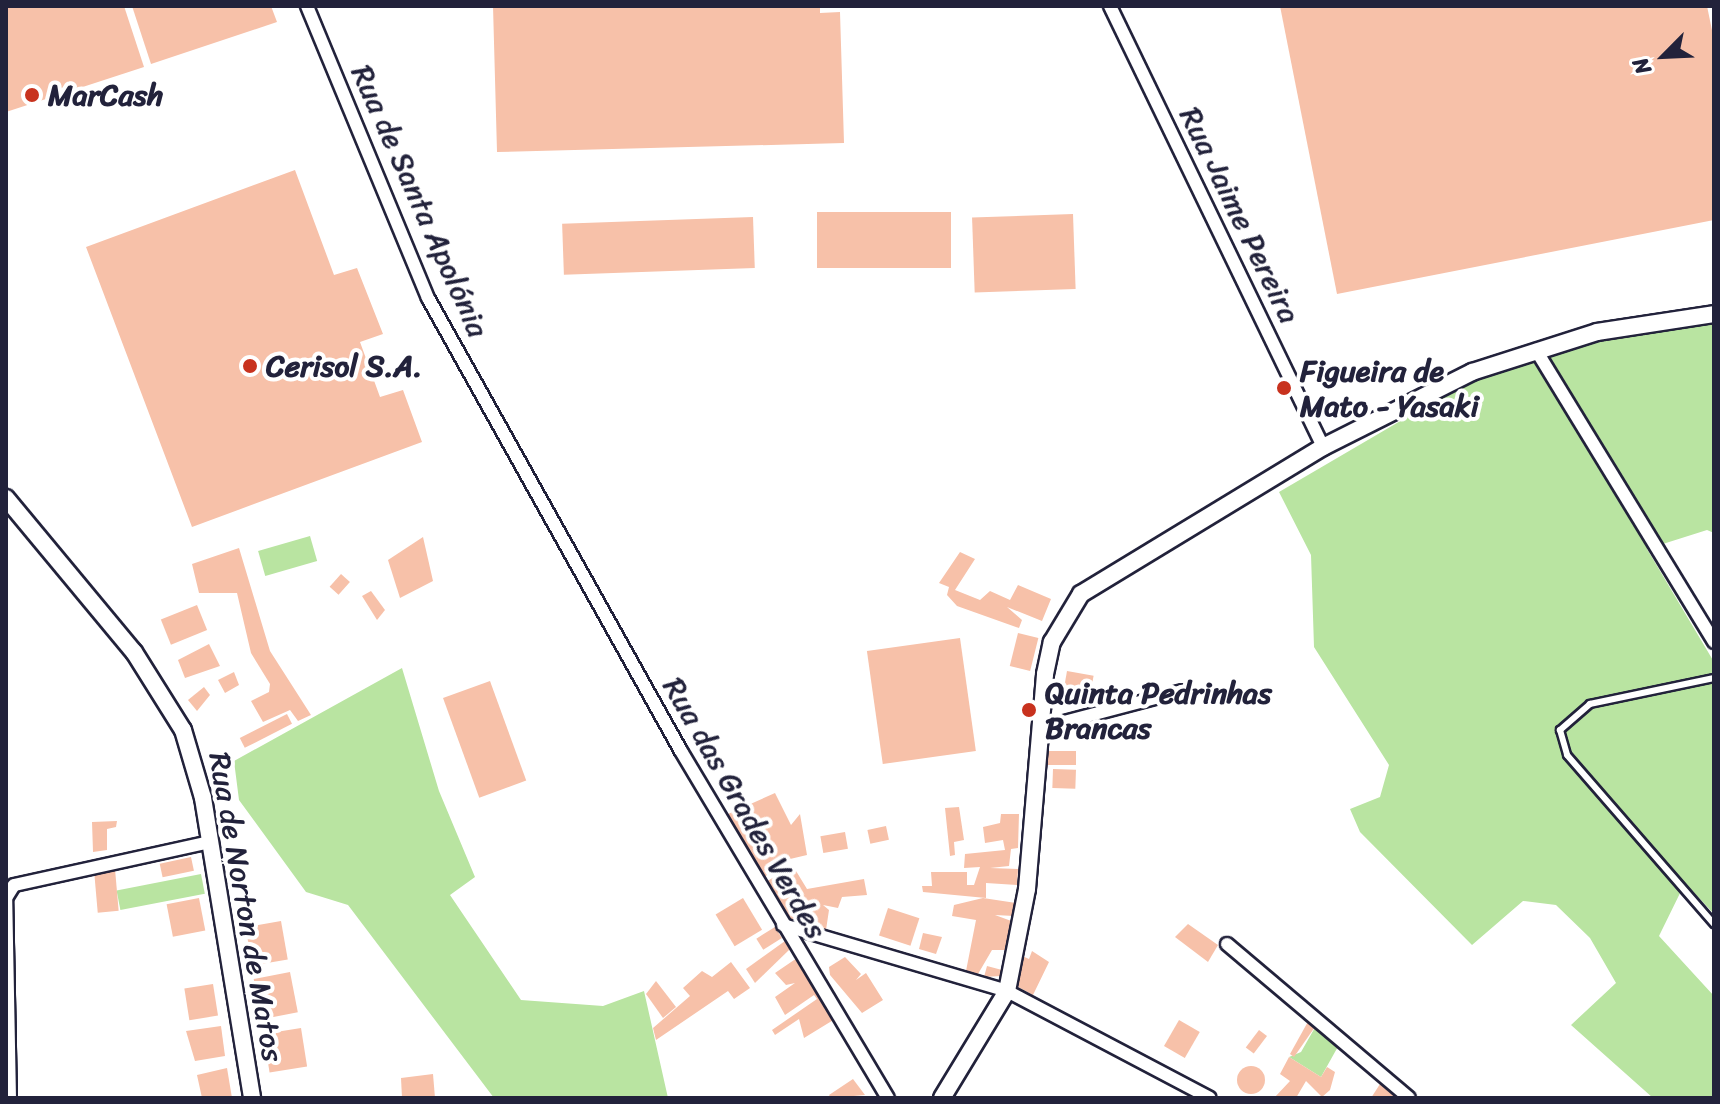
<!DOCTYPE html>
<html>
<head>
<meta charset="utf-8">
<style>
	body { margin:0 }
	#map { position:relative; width:1720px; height:1104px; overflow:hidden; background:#fff; font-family:Sriracha,sans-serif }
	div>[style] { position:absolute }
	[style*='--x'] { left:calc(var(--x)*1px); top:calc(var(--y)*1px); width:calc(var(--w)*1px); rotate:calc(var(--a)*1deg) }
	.green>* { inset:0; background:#b9e4a1; transform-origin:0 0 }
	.building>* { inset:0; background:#f7c1a9; transform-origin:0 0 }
	.round { border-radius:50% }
	.roads { filter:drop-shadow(2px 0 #22223b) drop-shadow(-2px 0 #22223b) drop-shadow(0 2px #22223b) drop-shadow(0 -2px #22223b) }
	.service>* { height:6px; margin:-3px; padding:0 3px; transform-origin:3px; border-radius:3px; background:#fff }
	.minor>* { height:12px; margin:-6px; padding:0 6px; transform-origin:6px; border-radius:6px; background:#fff }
	.tertiary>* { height:16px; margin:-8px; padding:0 8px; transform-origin:8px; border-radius:8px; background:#fff }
	.dots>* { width:22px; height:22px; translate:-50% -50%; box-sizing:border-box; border:4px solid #fff; border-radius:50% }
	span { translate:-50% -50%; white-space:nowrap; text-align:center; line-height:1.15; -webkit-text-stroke:8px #fff; paint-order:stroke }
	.poi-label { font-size:30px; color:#22223b; font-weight:700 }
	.left { translate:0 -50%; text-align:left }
	.street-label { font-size:30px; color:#22223b }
	.frame { position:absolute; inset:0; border:8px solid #22223b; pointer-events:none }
	.north { position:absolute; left:1624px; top:16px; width:80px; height:80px; -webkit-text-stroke:6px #fff; paint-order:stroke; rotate:246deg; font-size:22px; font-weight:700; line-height:32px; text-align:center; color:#22223b }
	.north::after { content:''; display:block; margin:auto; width:28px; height:36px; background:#22223b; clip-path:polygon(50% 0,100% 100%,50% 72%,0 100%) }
</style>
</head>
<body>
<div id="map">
	<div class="green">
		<i style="clip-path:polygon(1714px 323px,1714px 533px,1707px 530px,1647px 549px,1714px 662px,1714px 914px,1685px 883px,1659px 936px,1714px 996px,1714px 1098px,1653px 1098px,1571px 1025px,1616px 983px,1590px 938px,1556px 905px,1523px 901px,1472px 945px,1360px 832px,1350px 809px,1380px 797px,1389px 765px,1314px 647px,1311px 555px,1279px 492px,1496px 365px,1558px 346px)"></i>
		<i style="left:310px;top:536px;width:26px;height:54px;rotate:74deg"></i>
		<i style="clip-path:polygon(402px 668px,439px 791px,475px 877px,450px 895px,521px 1000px,603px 1006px,644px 991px,668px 1098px,494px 1098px,348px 905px,306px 892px,239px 800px,234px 761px)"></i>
		<i style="left:201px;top:874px;width:20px;height:86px;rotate:79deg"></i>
		<i style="clip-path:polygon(1317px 1024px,1340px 1043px,1321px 1077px,1289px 1057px,1301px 1052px)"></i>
	</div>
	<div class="building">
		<i style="clip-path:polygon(6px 6px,124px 6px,144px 67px,6px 112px)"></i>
		<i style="clip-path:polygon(132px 6px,271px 6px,277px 22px,151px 64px)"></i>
		<i style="clip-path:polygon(493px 6px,820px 6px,820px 13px,840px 12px,844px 143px,497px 152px)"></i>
		<i style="clip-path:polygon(1280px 6px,1707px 6px,1714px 40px,1714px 220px,1337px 294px)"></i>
		<i style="clip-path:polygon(295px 170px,334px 275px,357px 268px,383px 334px,360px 342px,380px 397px,403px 390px,422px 442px,192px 527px,86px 247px)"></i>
		<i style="left:951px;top:212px;width:56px;height:134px;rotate:90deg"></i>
		<i style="left:1073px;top:214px;width:75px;height:101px;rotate:88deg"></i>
		<i style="left:753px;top:217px;width:51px;height:191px;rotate:88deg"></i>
		<i style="clip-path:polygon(423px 537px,433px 581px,400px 598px,388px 560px)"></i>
		<i style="clip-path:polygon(239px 548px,270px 651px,311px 715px,298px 721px,290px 710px,263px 722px,251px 701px,269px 692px,270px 684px,251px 653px,237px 593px,199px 593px,192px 564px)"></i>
		<i style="clip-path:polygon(960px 552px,975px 559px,955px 590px,980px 600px,990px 591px,1010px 600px,1018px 585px,1051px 599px,1042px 621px,1007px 607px,1022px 620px,1019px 628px,957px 606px,947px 595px,949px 587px,939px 583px)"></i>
		<i style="left:341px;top:574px;width:12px;height:17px;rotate:42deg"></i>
		<i style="clip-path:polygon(371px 591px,385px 610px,377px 620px,362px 596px)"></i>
		<i style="left:197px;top:605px;width:27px;height:39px;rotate:68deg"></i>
		<i style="left:1018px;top:633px;width:21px;height:34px;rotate:14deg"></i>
		<i style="left:960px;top:638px;width:114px;height:94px;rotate:82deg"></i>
		<i style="clip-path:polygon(209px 644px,220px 666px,185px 678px,178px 660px)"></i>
		<i style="left:1067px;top:671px;width:27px;height:22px;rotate:10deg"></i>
		<i style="clip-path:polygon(234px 672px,239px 685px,225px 693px,218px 680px)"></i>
		<i style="left:490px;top:681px;width:106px;height:50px;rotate:70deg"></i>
		<i style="clip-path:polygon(204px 687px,210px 695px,197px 711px,188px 700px)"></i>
		<i style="left:287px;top:714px;width:11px;height:53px;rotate:63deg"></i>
		<i style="left:1043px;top:751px;width:33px;height:14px"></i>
		<i style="left:1053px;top:769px;width:23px;height:19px;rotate:2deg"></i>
		<i style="clip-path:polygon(775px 793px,791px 825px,800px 814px,807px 855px,773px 863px,764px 880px,728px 814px)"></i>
		<i style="clip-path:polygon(959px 807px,964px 840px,954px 842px,955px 855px,950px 856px,945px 808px)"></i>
		<i style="clip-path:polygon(1001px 814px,1019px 814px,1018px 848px,1011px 849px,1009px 866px,990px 868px,1018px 869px,1017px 885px,986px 883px,986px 898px,923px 892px,922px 886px,932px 886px,931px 872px,967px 872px,967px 885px,974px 885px,980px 867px,964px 868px,965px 854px,1005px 850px,1003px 840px,985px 843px,983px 827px,1000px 823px)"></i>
		<i style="clip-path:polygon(117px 821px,116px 827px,107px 829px,107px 850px,93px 852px,92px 822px)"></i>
		<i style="left:886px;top:826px;width:14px;height:19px;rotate:78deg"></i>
		<i style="left:845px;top:832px;width:17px;height:25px;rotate:80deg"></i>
		<i style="left:191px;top:857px;width:14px;height:32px;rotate:78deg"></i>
		<i style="clip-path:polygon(793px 866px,807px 889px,864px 879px,867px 895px,842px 897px,838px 908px,823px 905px,829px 910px,826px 930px,785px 919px,764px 883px)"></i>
		<i style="left:115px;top:869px;width:42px;height:21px;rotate:85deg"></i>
		<i style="left:199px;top:898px;width:33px;height:33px;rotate:79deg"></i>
		<i style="left:743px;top:898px;width:37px;height:32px;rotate:59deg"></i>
		<i style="clip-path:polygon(983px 898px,1016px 903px,1014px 916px,995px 915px,1014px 922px,1008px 950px,992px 950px,978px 974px,966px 971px,976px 920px,952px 916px,954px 905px)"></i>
		<i style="left:888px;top:908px;width:33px;height:29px;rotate:18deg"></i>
		<i style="left:281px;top:921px;width:39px;height:36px;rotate:80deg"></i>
		<i style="clip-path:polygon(1188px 924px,1218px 945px,1208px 962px,1175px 937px)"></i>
		<i style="left:775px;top:927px;width:13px;height:22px;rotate:58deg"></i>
		<i style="clip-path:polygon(923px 933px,942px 937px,936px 954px,919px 949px)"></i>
		<i style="clip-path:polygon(785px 941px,790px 949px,755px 983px,746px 969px)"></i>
		<i style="clip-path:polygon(1032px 951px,1049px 962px,1033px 995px,1013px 984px,1020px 955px,1029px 959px)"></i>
		<i style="clip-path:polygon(845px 957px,861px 974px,856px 980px,866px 973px,883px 1000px,862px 1013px,830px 975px,829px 967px)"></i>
		<i style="clip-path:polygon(797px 958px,835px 1019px,804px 1038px,799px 1019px,775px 1035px,772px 1030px,817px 999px,814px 995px,785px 1015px,775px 997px,795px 983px,786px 985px,775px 973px)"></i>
		<i style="clip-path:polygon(731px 962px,750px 988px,734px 999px,728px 991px,656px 1040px,653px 1028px,690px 996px,683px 988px,702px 971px,712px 977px)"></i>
		<i style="clip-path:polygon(987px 966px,1002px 970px,1001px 976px,984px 977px)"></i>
		<i style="left:290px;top:972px;width:41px;height:37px;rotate:79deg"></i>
		<i style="clip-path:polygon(656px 981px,676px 1007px,663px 1018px,646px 994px)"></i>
		<i style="left:213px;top:984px;width:32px;height:29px;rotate:81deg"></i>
		<i style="clip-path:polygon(1310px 1018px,1317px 1024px,1294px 1057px,1290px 1054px)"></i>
		<i style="left:1179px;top:1020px;width:24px;height:30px;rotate:30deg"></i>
		<i style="clip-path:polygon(221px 1026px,225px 1056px,195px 1061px,186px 1031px)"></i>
		<i style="left:301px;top:1028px;width:39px;height:38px;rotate:81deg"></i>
		<i style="left:1259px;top:1030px;width:10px;height:22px;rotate:37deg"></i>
		<i style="clip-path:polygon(1289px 1057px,1321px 1077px,1327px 1067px,1335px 1072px,1330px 1090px,1322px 1097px,1306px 1081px,1296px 1098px,1274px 1098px,1290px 1081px,1280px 1074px)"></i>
		<i class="round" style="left:1237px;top:1066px;width:28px;height:28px"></i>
		<i style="clip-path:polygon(227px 1068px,232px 1098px,202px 1098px,197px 1075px)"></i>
		<i style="clip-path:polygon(433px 1074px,435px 1098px,402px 1098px,401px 1078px)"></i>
		<i style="clip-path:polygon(853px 1079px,865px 1095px,831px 1098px,829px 1095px)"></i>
		<i style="clip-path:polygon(1380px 1084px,1394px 1094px,1392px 1098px,1371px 1098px)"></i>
	</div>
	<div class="roads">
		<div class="service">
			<i style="--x:1714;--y:678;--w:127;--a:168.2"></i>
			<i style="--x:1590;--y:704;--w:40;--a:139"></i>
			<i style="--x:1560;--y:730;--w:26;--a:74"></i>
			<i style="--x:1567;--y:755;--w:224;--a:49"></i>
		</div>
		<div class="minor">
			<i style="--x:307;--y:6;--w:316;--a:67.5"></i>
			<i style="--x:428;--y:298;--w:519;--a:60.82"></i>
			<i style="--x:681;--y:751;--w:404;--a:59.2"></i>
			<i style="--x:1110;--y:6;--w:490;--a:64.2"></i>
			<i style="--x:1536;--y:350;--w:342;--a:58.6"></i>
			<i style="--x:1039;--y:722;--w:25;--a:0"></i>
			<i style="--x:1064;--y:722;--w:122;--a:-14.7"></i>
			<i style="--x:783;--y:925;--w:234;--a:16.4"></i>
			<i style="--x:1007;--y:991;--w:229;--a:27.8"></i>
			<i style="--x:1227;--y:944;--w:238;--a:40.2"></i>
			<i style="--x:10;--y:1098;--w:200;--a:-91.1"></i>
			<i style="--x:6;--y:898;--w:15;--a:-58"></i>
			<i style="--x:14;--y:885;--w:201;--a:-12.4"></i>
		</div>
		<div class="tertiary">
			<i style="--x:6;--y:498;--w:200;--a:50.3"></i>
			<i style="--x:134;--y:652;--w:92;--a:57.9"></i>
			<i style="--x:183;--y:730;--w:71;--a:73.6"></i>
			<i style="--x:203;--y:798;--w:304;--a:80.7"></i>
			<i style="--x:942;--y:1098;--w:125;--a:-58.7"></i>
			<i style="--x:1007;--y:991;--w:104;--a:-78.9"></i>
			<i style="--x:1027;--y:889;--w:216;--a:-85.2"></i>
			<i style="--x:1045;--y:674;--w:33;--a:-78"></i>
			<i style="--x:1052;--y:642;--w:56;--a:-58.9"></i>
			<i style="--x:1081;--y:594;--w:283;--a:-31.3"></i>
			<i style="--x:1323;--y:447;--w:167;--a:-26.7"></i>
			<i style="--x:1472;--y:372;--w:131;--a:-17.7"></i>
			<i style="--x:1597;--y:332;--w:118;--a:-8.7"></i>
		</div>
	</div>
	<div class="dots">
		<i style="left:32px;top:95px;background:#c8321e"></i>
		<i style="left:250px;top:366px;background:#c8321e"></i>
		<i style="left:1284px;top:388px;background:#c8321e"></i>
		<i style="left:1029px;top:710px;background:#c8321e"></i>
	</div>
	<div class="poi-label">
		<span class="left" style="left:48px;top:95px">MarCash</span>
		<span class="left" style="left:266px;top:366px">Cerisol S.A.</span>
		<span class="left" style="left:1300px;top:388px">Figueira de<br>Mato - Yasaki</span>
		<span class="left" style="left:1045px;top:710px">Quinta Pedrinhas<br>Brancas</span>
	</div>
	<div class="street-label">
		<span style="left:420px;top:201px;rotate:66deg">Rua de Santa Apolónia</span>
		<span style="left:1240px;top:215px;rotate:64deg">Rua Jaime Pereira</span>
		<span style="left:745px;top:808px;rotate:60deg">Rua das Grades Verdes</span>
		<span style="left:246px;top:907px;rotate:80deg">Rua de Norton de Matos</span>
	</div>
	<div class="frame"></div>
	<div class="north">N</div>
</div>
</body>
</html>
